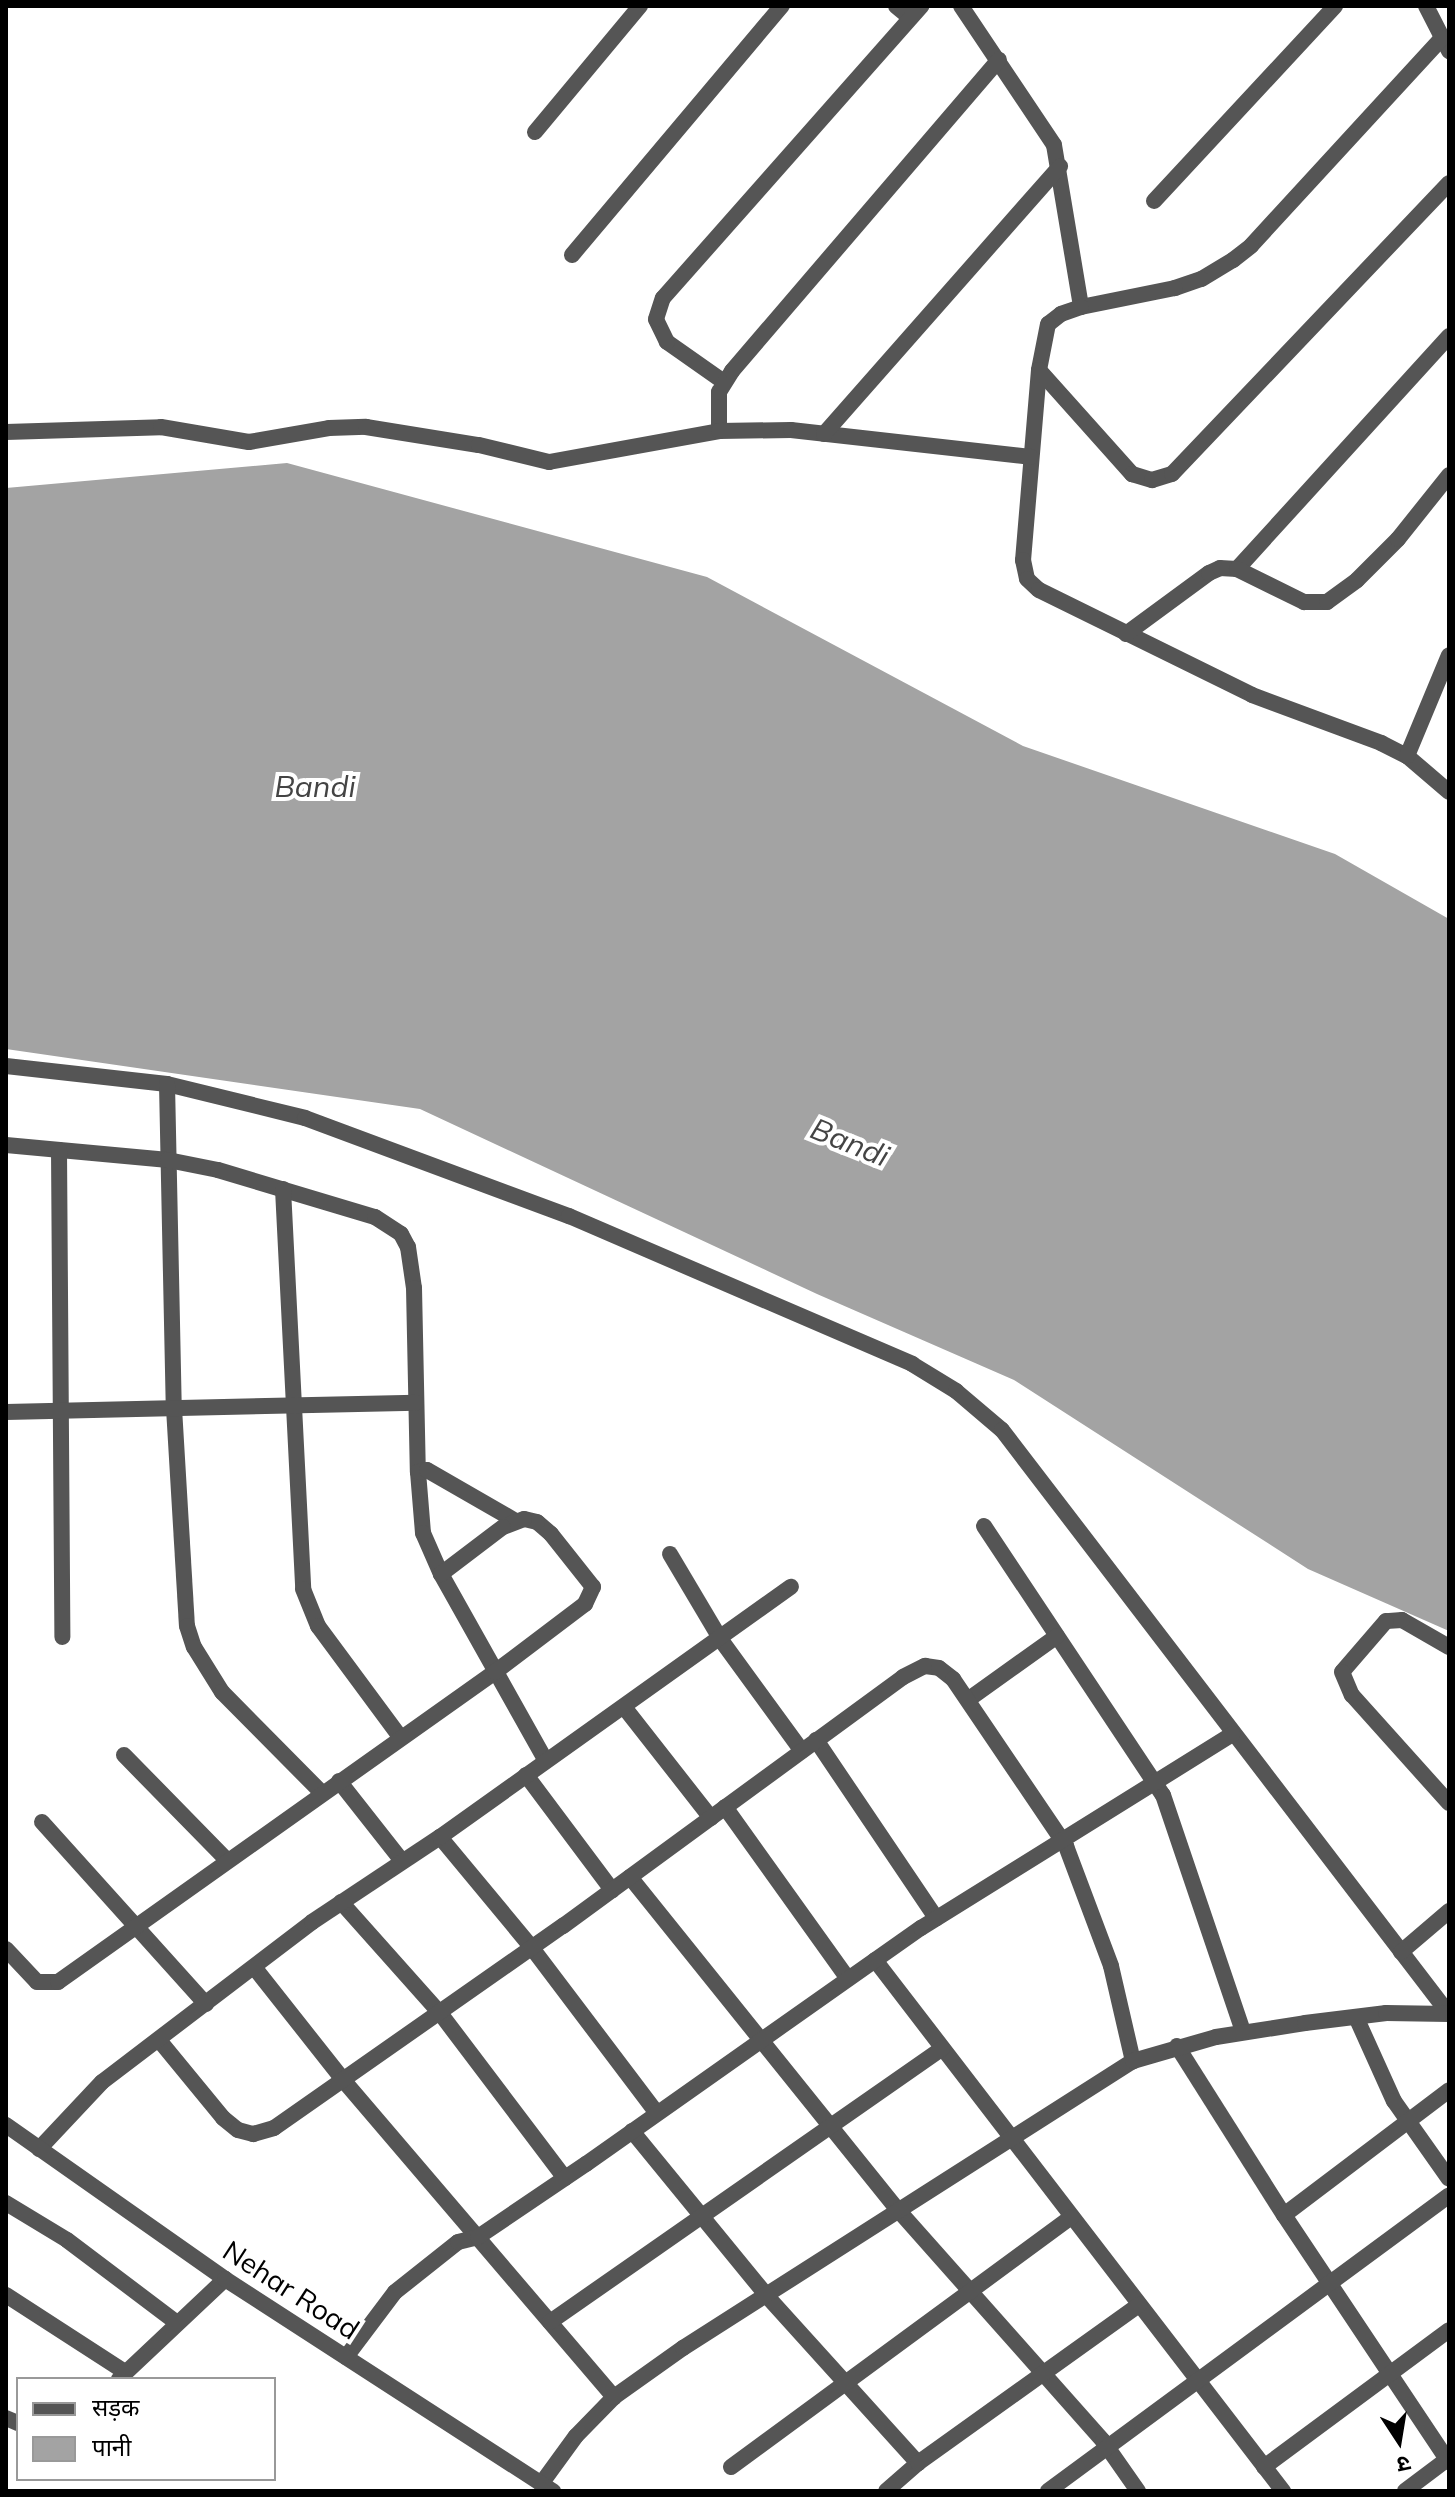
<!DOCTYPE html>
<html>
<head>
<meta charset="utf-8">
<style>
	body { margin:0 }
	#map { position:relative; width:1455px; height:2497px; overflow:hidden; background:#fff; font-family:Mulish,"Noto Sans Devanagari",sans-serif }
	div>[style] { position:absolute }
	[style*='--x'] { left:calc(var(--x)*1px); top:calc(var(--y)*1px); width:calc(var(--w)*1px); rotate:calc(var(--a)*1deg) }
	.water>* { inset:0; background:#a3a3a3 }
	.minor>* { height:16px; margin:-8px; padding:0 8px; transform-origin:8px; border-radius:8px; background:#555 }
	.tertiary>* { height:16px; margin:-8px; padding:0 8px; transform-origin:8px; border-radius:8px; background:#555 }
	span { translate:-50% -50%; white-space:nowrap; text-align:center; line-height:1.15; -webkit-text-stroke:8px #fff; paint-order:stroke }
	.street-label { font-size:28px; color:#000 }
	.water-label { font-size:30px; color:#444; font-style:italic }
	.frame { position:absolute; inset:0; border:8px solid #000; pointer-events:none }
	.legend { position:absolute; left:16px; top:2377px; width:260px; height:104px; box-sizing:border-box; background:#fff; border:2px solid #999; margin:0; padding:10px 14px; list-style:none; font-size:24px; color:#000 }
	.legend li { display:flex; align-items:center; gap:16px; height:40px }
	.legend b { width:40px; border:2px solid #999 }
	.north { position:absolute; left:1359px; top:2401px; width:80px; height:80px; -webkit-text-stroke:6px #fff; paint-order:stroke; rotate:168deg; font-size:22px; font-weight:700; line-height:32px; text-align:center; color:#000 }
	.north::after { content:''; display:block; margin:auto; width:28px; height:36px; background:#000; clip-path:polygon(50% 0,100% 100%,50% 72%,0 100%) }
</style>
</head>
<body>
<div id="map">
	<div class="water">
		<i style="clip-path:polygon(287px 463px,707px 577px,1023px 746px,1335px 854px,1449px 919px,1449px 1631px,1308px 1569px,1014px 1380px,817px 1294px,420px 1109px,6px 1049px,6px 488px)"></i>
	</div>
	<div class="minor">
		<i style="--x:896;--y:6;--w:17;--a:40"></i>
		<i style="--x:961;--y:6;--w:167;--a:56.2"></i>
		<i style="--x:1054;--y:145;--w:164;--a:80.5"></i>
		<i style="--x:1426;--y:6;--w:51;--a:62.9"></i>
		<i style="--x:1442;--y:38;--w:282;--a:132.6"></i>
		<i style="--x:1251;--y:246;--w:23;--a:142"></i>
		<i style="--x:1233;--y:260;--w:37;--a:149"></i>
		<i style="--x:1201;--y:279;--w:28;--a:161"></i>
		<i style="--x:1175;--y:288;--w:96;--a:168.6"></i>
		<i style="--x:1081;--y:307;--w:21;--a:161"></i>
		<i style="--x:1061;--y:314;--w:16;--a:142"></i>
		<i style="--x:1048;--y:324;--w:47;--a:101.1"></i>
		<i style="--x:1039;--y:370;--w:191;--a:94.8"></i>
		<i style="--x:1023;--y:560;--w:19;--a:78"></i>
		<i style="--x:1027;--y:579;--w:16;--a:43"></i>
		<i style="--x:1039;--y:590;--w:237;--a:26.2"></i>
		<i style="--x:1252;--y:695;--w:138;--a:20.4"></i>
		<i style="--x:1381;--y:743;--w:29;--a:27"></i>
		<i style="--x:1407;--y:756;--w:55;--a:40.6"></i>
		<i style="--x:535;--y:132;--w:164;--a:-50.2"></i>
		<i style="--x:1154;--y:201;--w:266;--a:-47.1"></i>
		<i style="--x:572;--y:255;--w:326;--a:-49.9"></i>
		<i style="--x:1039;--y:370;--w:140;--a:48.2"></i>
		<i style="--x:1132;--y:474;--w:21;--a:17"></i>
		<i style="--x:1152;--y:480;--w:21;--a:-17"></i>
		<i style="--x:1172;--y:474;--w:402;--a:-46.4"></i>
		<i style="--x:724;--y:382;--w:70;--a:-144.9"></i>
		<i style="--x:667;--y:342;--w:25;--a:-116"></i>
		<i style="--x:656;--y:319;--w:22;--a:-72"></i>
		<i style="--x:663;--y:298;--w:390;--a:-48.5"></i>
		<i style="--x:719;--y:431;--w:39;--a:-90"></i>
		<i style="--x:719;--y:392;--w:25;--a:-58"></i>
		<i style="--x:732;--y:371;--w:410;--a:-49.4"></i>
		<i style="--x:6;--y:432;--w:155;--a:-1.8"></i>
		<i style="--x:161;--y:427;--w:89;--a:9.7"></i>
		<i style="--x:249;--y:442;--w:81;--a:-9.9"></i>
		<i style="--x:329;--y:428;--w:37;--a:-2"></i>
		<i style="--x:366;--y:427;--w:114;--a:9.1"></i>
		<i style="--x:479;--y:445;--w:72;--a:13.7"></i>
		<i style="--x:549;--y:462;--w:173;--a:-10.3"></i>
		<i style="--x:719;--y:431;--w:72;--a:-0.8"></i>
		<i style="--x:791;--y:430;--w:241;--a:6.4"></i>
		<i style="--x:824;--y:434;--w:357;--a:-48.6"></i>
		<i style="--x:1237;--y:569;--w:315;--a:-47.7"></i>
		<i style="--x:1126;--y:634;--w:103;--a:-36.3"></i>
		<i style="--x:1209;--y:573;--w:12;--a:-24"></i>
		<i style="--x:1220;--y:568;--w:17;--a:3"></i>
		<i style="--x:1237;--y:569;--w:75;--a:26.2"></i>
		<i style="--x:1304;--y:602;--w:23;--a:0"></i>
		<i style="--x:1327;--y:602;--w:37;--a:-36"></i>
		<i style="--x:1357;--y:580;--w:58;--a:-45"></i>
		<i style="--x:1398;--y:539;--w:82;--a:-51.4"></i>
		<i style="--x:1407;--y:756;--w:109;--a:-67.4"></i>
		<i style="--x:6;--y:1066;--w:162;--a:6.4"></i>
		<i style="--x:167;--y:1084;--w:142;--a:13.8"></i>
		<i style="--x:305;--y:1118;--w:282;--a:20.4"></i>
		<i style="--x:569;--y:1216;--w:374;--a:23.3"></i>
		<i style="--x:912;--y:1364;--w:52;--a:31.5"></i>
		<i style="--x:956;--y:1391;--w:60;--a:40.3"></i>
		<i style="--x:1002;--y:1430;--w:735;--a:52.57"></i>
		<i style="--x:167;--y:1084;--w:324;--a:88.8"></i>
		<i style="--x:174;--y:1408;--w:218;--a:86.6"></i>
		<i style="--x:187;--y:1626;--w:22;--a:72"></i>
		<i style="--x:194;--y:1647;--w:53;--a:58.1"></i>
		<i style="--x:222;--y:1692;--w:142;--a:45.3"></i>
		<i style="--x:6;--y:1145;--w:163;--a:5.3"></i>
		<i style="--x:168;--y:1160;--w:51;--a:11.3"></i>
		<i style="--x:218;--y:1170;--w:164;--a:16.7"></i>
		<i style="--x:375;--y:1217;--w:31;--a:33"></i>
		<i style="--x:401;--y:1234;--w:15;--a:62"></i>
		<i style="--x:408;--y:1247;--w:41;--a:81.7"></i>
		<i style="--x:414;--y:1288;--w:184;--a:88.8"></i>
		<i style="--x:418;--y:1472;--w:61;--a:85.3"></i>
		<i style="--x:423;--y:1533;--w:45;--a:66.3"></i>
		<i style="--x:441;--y:1574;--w:214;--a:60.7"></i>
		<i style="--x:59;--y:1150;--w:487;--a:89.6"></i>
		<i style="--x:283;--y:1189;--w:400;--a:87.1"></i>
		<i style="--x:303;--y:1589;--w:40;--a:68"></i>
		<i style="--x:318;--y:1626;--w:139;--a:53.5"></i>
		<i style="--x:6;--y:1412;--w:410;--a:-1.3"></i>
		<i style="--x:418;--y:1472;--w:9;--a:-13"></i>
		<i style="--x:427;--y:1470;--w:100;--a:29.9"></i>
		<i style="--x:984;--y:1526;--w:323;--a:56.4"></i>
		<i style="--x:1163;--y:1795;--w:250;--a:71.3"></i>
		<i style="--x:670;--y:1554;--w:100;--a:59.3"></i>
		<i style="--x:721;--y:1640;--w:137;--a:53.9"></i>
		<i style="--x:1449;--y:1647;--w:54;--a:-150.1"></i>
		<i style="--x:1402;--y:1620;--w:16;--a:176"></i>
		<i style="--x:1386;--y:1621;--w:67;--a:130.8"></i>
		<i style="--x:1342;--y:1672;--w:25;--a:67"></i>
		<i style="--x:1352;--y:1695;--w:145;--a:48.1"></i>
		<i style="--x:969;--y:1699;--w:108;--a:-35.6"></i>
		<i style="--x:624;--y:1707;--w:141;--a:51.9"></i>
		<i style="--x:816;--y:1740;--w:215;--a:56"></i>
		<i style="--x:124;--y:1755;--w:147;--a:45.6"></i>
		<i style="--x:526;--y:1775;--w:144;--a:53.2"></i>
		<i style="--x:339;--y:1781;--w:102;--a:51.8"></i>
		<i style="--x:725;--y:1807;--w:211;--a:54.4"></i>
		<i style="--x:42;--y:1822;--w:245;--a:48"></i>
		<i style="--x:440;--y:1837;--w:144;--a:50.3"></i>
		<i style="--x:532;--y:1948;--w:207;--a:52.9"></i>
		<i style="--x:630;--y:1877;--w:429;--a:51.2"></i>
		<i style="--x:899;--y:2211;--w:307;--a:48.4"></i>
		<i style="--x:1103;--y:2441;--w:61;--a:55"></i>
		<i style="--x:341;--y:1902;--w:149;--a:48.3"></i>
		<i style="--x:440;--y:2013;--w:207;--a:52.9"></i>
		<i style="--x:6;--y:1949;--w:45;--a:46.8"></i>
		<i style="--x:37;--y:1982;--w:21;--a:0"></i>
		<i style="--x:58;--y:1982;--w:536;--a:-35.35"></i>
		<i style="--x:495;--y:1672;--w:113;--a:-37.1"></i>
		<i style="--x:585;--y:1604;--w:19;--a:-65"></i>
		<i style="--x:593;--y:1587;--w:68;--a:-128.4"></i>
		<i style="--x:551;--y:1534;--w:18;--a:-139"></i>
		<i style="--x:537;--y:1522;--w:13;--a:-167"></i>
		<i style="--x:524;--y:1519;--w:22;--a:159"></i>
		<i style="--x:503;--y:1527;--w:78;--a:142.8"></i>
		<i style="--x:1401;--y:1952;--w:63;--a:-40.5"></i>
		<i style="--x:875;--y:1960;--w:670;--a:52.46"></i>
		<i style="--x:254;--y:1967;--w:145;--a:51.7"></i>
		<i style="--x:344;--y:2081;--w:416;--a:49.5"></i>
		<i style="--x:1356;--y:2017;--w:92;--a:65.7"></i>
		<i style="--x:1394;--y:2101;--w:95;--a:54.8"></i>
		<i style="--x:159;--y:2040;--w:101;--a:50.6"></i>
		<i style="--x:223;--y:2118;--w:19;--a:39"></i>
		<i style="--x:238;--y:2130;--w:16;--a:15"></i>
		<i style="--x:253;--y:2134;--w:22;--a:-16"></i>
		<i style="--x:274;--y:2128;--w:353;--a:-35"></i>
		<i style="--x:563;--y:1926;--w:421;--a:-36.2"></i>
		<i style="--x:903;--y:1677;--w:25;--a:-27"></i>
		<i style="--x:925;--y:1666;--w:14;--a:8"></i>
		<i style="--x:939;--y:1668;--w:18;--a:38"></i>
		<i style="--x:953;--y:1679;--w:202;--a:55.9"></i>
		<i style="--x:1066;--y:1846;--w:128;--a:69.4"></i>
		<i style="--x:1111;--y:1966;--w:98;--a:77"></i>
		<i style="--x:1177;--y:2046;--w:200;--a:57.7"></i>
		<i style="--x:1284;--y:2215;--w:297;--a:56.3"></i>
		<i style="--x:632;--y:2131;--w:212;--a:50.7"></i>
		<i style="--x:766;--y:2295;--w:227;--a:47.9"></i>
		<i style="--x:39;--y:2149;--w:92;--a:-46.8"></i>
		<i style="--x:102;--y:2082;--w:264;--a:-37.3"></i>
		<i style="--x:312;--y:1922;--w:154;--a:-33.6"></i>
		<i style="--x:440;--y:1837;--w:431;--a:-35.5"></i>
		<i style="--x:6;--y:2203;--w:71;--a:31.2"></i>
		<i style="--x:67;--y:2240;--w:138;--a:37"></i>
		<i style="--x:1284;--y:2215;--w:207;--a:-37.1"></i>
		<i style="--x:6;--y:2295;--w:142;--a:32.9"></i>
		<i style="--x:550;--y:2322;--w:478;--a:-34.9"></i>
		<i style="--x:346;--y:2357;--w:81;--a:-53"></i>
		<i style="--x:395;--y:2292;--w:80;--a:-38.4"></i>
		<i style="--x:458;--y:2242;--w:21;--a:-14"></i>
		<i style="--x:478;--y:2237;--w:130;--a:-34.1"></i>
		<i style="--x:586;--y:2164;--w:410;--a:-35.2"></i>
		<i style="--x:921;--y:1928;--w:367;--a:-31.9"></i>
		<i style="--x:119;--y:2379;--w:146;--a:-43.3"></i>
		<i style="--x:6;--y:2418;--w:13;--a:23"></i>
		<i style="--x:731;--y:2467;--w:422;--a:-36.3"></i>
		<i style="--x:1264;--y:2467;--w:230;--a:-36.5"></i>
		<i style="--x:541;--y:2484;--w:59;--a:-53.9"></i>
		<i style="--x:576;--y:2436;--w:54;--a:-45.7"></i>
		<i style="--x:614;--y:2397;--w:85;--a:-35.4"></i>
		<i style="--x:683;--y:2348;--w:534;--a:-32.53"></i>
		<i style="--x:1133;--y:2061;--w:86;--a:-16.1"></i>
		<i style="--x:1216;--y:2037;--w:90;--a:-8.9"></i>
		<i style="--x:1305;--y:2023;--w:82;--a:-7"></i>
		<i style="--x:1386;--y:2013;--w:63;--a:0.9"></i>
		<i style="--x:886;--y:2491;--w:43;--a:-41.2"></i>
		<i style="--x:918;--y:2463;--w:272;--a:-35.6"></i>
		<i style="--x:1048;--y:2491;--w:498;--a:-36.4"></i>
		<i style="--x:1405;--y:2491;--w:55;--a:-36.9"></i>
	</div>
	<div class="tertiary">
		<i style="--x:6;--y:2125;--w:268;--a:35.1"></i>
		<i style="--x:225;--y:2279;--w:391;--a:32.9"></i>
	</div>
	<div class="street-label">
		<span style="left:291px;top:2290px;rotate:33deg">Nehar Road</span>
	</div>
	<div class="water-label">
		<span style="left:315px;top:786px">Bandi</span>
		<span style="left:850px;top:1142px;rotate:22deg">Bandi</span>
	</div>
	<div class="frame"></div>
	<ul class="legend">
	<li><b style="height:10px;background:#555"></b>सड़क</li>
	<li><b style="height:22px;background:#a3a3a3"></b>पानी</li>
	</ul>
	<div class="north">उ</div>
</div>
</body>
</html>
